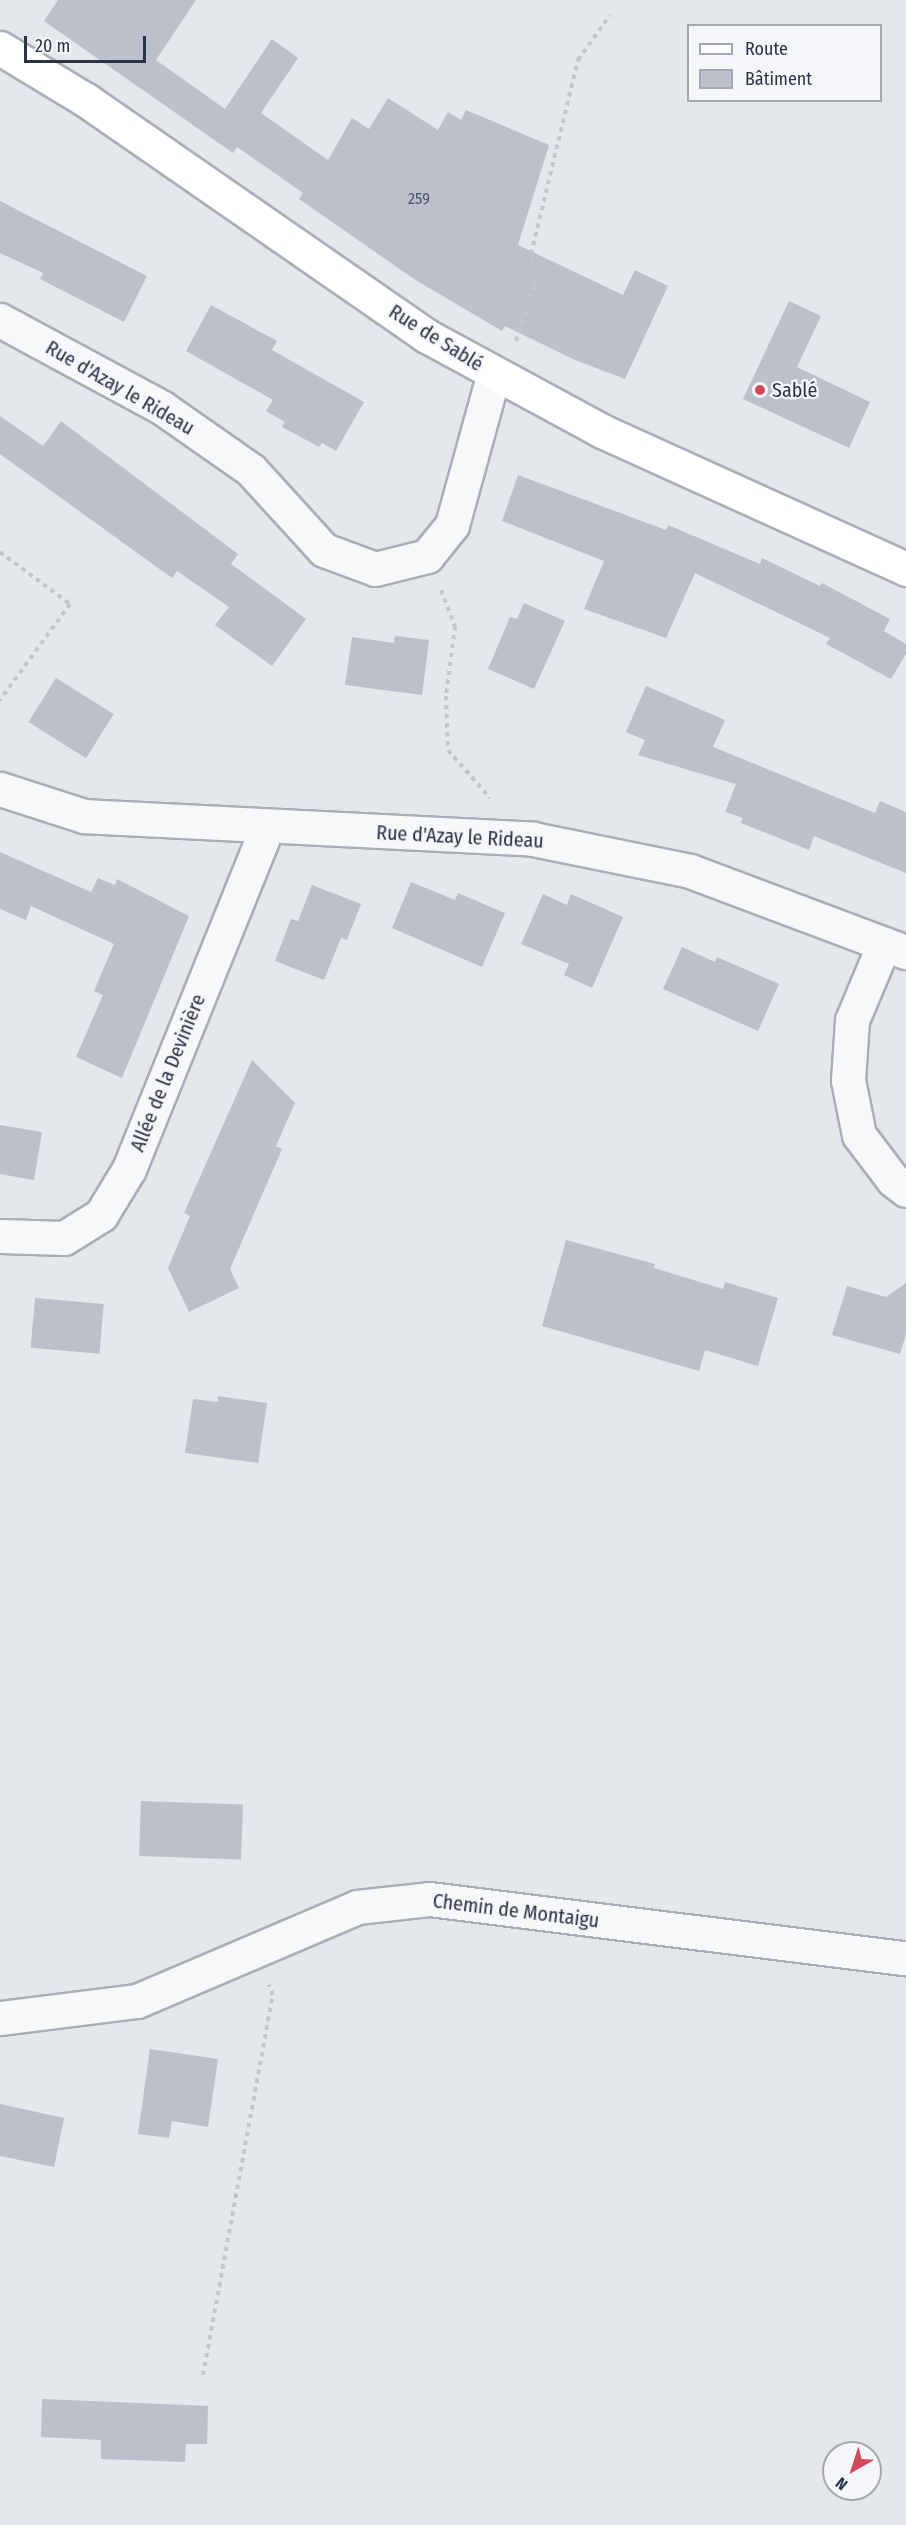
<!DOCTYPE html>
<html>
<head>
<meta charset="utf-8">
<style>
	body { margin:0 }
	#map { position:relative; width:906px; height:2525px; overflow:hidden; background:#e4e7ec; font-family:"Fira Sans Condensed",sans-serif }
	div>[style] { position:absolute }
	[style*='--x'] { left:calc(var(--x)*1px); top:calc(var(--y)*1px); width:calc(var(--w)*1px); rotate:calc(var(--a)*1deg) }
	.building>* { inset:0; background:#bbc0ca; transform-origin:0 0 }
	.path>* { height:4px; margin-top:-2px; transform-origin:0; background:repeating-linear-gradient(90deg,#c2c5cb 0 4.5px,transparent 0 9px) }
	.roads { filter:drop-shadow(2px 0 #a9aeb7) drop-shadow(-2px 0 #a9aeb7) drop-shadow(0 2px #a9aeb7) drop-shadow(0 -2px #a9aeb7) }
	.minor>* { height:33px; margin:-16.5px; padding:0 16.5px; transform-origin:16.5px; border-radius:16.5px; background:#f7f8fa }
	.major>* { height:33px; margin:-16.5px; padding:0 16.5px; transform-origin:16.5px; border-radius:16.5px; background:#fff }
	.dots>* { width:16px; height:16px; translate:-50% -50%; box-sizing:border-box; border:3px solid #f4f6f9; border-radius:50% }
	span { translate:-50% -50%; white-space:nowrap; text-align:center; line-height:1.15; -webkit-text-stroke:4.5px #f4f6f9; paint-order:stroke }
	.number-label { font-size:16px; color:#4f5766 }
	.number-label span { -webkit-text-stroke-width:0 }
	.street-label { font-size:20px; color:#2b3445 }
	.poi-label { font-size:20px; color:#2b3445 }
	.left { translate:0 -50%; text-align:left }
	.legend { position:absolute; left:687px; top:24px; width:195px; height:78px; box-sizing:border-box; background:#f4f6f9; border:2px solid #a4a8b1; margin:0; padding:8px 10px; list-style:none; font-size:18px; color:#2b3445 }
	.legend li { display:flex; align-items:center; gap:12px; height:30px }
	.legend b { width:30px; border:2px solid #a4a8b1 }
	.north { position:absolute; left:822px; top:2441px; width:60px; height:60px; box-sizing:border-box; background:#f4f6f9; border:2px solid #a4a8b1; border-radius:50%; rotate:219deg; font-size:16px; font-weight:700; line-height:24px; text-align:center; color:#2b3445 }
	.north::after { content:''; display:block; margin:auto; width:21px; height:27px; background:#d1495b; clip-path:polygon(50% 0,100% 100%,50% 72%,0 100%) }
	.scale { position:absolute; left:24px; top:36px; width:122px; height:27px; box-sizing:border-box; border:3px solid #2b3445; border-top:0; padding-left:8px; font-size:18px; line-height:21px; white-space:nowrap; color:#2b3445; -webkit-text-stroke:4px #f4f6f9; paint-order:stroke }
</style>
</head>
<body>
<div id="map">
	<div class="building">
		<i style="clip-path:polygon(58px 0,196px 0,156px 60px,225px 109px,272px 39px,298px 58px,261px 113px,328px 160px,352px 118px,369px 129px,388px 98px,438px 130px,448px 112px,461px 120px,466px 110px,549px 145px,518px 245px,623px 295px,635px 270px,668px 286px,625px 379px,575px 360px,505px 326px,502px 331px,414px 279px,299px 199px,303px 193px,237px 147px,233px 153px,44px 21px)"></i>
		<i style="clip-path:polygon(0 201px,147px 276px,124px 322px,40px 279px,43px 273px,0 253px)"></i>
		<i style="clip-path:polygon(789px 301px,821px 316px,797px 367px,870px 402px,849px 448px,743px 399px)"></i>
		<i style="clip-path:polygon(211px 305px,277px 341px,272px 350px,364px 402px,336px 451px,322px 443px,319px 447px,282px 427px,285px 422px,266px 411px,273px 400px,186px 351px)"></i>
		<i style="clip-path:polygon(0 416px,43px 446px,61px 421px,238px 554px,231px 564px,306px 619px,272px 666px,215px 625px,229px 607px,177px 571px,172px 578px,0 454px)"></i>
		<i style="clip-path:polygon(518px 475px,666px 530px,668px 525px,760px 564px,762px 558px,820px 586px,822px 583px,890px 619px,884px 631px,906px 644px,906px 654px,891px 679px,826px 644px,830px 638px,695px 573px,666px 638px,584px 609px,604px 561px,502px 521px)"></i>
		<i style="clip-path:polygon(524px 603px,565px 621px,534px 689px,488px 669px,510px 617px,517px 619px)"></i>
		<i style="clip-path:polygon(395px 636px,429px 640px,422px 695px,345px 685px,352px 637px,394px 643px)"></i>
		<i style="left:56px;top:678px;width:68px;height:52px;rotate:32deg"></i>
		<i style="clip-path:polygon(646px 686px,725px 720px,713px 747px,875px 813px,880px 801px,906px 812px,906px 873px,814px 836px,809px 850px,741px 823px,743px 818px,725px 812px,736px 784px,638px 755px,645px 740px,626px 732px)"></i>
		<i style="clip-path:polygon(0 852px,91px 892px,98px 878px,115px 885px,117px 879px,189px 916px,122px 1078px,76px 1057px,103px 995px,94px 991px,114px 944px,31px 906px,26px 920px,0 909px)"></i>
		<i style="clip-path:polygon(411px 882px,455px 900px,458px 893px,505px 913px,482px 967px,392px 928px)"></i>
		<i style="clip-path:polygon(312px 885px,361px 904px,347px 940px,341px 938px,324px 980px,275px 961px,291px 919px,298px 921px)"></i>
		<i style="clip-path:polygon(543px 894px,567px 905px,571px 894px,623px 917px,592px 988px,564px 975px,569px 964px,521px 944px)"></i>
		<i style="clip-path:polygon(682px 947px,715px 962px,717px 957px,779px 984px,758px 1031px,663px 989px)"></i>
		<i style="clip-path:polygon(252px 1060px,295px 1103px,276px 1146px,282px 1149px,230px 1269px,239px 1288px,189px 1312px,168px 1268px,190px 1216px,184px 1213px)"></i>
		<i style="clip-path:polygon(0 1125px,42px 1132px,34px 1180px,0 1174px)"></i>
		<i style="clip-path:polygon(566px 1240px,655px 1264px,654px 1268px,723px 1289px,725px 1282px,778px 1298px,758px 1366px,705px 1350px,699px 1371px,542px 1326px)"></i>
		<i style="clip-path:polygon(906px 1283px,906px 1334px,900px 1354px,832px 1335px,847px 1286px,886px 1297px)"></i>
		<i style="left:35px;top:1298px;width:69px;height:50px;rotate:5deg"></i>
		<i style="clip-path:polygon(218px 1396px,267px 1403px,258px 1463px,185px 1453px,193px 1399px,218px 1402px)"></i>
		<i style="left:141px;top:1801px;width:102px;height:55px;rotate:2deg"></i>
		<i style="clip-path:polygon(150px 2049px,218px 2059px,208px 2127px,172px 2121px,169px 2138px,138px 2134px)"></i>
		<i style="clip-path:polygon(0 2104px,64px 2118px,54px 2167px,0 2156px)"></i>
		<i style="clip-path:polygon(42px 2399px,208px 2406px,207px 2444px,186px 2444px,185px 2462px,101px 2459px,101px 2440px,41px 2437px)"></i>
	</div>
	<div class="path">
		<i style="--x:516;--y:341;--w:61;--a:-71"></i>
		<i style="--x:536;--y:283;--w:29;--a:-100"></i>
		<i style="--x:531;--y:254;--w:200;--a:-76.4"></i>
		<i style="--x:578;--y:60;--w:55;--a:-54.6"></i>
		<i style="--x:0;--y:552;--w:87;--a:36.6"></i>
		<i style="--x:70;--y:604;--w:119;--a:126.1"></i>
		<i style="--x:441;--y:590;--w:39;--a:69"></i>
		<i style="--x:455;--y:626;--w:71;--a:97.3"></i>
		<i style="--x:446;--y:696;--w:54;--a:87.9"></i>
		<i style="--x:448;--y:750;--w:64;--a:48.8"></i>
		<i style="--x:203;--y:2375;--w:386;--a:-79.6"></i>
		<i style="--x:273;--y:1995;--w:11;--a:-112"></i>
	</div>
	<div class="roads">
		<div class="minor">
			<i style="--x:0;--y:320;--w:183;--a:28.4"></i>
			<i style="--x:161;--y:407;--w:110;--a:35"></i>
			<i style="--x:251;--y:470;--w:108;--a:47.6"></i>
			<i style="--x:324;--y:550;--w:54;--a:20.4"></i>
			<i style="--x:375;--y:569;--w:54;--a:-14"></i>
			<i style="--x:427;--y:556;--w:40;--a:-51"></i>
			<i style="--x:452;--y:525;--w:158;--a:-74.6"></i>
			<i style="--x:0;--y:789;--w:88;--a:17.8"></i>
			<i style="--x:84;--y:816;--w:450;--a:2.9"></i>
			<i style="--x:533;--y:839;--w:160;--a:11.5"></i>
			<i style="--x:690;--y:871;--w:231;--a:20.6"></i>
			<i style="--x:884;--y:944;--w:82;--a:112.8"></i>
			<i style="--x:852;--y:1020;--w:60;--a:93.8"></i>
			<i style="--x:848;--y:1080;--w:56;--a:78.7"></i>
			<i style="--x:859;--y:1135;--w:56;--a:52.9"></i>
			<i style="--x:893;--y:1180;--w:16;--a:38"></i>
			<i style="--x:0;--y:1236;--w:64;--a:1.8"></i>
			<i style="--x:64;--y:1238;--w:44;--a:-31.9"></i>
			<i style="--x:101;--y:1215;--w:54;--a:-58.7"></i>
			<i style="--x:129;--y:1169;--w:368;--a:-68"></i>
			<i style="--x:0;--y:2018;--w:138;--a:-7.1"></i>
			<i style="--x:137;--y:2001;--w:239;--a:-23.1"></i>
			<i style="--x:357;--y:1907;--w:72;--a:-6.3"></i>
			<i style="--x:429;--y:1899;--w:481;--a:7.1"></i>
		</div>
		<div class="major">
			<i style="--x:0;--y:48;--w:100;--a:31.2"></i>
			<i style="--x:86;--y:100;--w:415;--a:34.7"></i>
			<i style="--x:427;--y:336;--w:199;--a:28.5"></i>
			<i style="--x:602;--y:431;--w:334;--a:24.4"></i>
		</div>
	</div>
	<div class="dots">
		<i style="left:760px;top:390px;background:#d1495b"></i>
	</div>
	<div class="number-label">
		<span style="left:419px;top:199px">259</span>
	</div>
	<div class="street-label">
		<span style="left:436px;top:338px;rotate:32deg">Rue de Sablé</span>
		<span style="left:120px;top:388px;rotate:30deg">Rue d'Azay le Rideau</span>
		<span style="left:460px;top:837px;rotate:3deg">Rue d'Azay le Rideau</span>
		<span style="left:168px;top:1073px;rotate:-68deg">Allée de la Devinière</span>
		<span style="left:516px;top:1911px;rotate:7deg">Chemin de Montaigu</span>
	</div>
	<div class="poi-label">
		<span class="left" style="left:772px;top:390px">Sablé</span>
	</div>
	<ul class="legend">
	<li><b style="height:8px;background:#fff"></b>Route</li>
	<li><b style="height:16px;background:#bbc0ca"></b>Bâtiment</li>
	</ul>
	<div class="north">N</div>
	<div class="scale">20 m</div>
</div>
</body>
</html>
